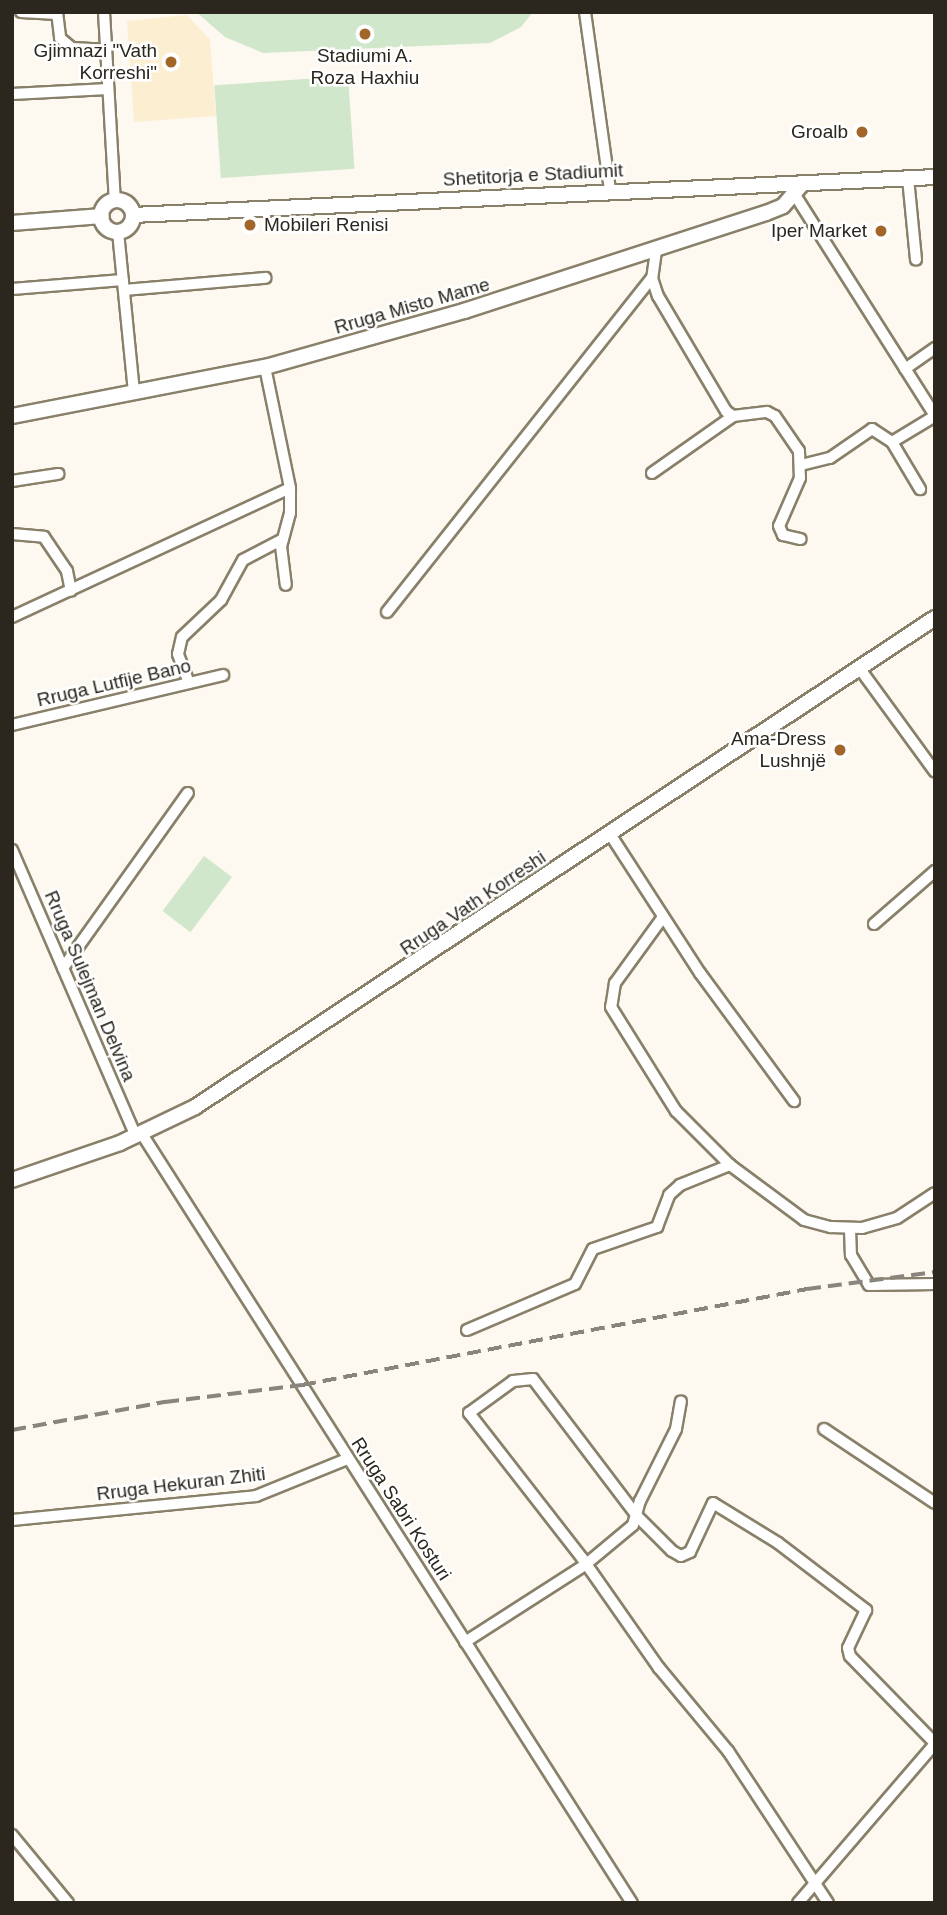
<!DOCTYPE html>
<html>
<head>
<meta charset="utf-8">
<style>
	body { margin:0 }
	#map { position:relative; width:947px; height:1915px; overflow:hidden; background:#fdf9f0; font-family:Helvetica,sans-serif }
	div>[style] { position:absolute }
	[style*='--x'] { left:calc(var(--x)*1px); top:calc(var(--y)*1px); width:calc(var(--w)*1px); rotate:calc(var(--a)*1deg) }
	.built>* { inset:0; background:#fceed0 }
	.green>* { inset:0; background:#d1e7cb; transform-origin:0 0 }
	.roads { filter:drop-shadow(2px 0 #89806a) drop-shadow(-2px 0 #89806a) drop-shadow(0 2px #89806a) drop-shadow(0 -2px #89806a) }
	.street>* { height:10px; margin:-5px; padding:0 5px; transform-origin:5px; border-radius:5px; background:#fff }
	.secondary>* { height:14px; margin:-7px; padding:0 7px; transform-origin:7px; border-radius:7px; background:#fff }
	.secondary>.ring { margin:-7px; padding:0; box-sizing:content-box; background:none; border:14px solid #fff; border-radius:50% }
	.rail>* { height:3.5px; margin-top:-1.75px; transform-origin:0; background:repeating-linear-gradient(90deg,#89857c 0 14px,transparent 0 21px) }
	.dots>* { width:19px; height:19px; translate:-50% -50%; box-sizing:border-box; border:4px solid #fff; border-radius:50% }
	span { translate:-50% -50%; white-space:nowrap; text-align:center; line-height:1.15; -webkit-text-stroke:5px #fff; paint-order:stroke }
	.poi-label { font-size:19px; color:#2b271e }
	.right { translate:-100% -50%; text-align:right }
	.left { translate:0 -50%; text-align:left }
	.street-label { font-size:19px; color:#2b271e }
	.frame { position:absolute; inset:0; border:14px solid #2b271e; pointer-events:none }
</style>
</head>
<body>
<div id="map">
	<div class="built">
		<i style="clip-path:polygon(187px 15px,210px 40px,216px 116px,134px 122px,127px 21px)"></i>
	</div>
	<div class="green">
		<i style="clip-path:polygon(196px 12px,533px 12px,521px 27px,490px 43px,263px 53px,225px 37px)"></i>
		<i style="left:348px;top:76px;width:93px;height:134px;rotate:86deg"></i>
		<i style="left:204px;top:856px;width:35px;height:69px;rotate:37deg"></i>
	</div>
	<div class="roads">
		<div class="street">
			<i style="--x:21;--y:12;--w:36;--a:3"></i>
			<i style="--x:57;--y:12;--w:26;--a:83"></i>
			<i style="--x:60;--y:38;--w:16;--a:40"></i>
			<i style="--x:72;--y:48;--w:34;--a:3"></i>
			<i style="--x:104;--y:12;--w:188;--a:86.7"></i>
			<i style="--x:585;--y:12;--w:179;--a:82"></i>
			<i style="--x:12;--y:94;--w:96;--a:-3"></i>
			<i style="--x:908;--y:178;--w:82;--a:84.4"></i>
			<i style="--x:795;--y:195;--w:262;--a:57.6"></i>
			<i style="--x:118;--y:232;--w:160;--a:84.3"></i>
			<i style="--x:656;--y:251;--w:27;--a:98"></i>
			<i style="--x:652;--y:278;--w:19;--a:72"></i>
			<i style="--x:658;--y:296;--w:134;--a:59.4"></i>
			<i style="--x:726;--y:411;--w:9;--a:36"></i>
			<i style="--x:733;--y:416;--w:34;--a:-7"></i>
			<i style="--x:767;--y:412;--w:9;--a:27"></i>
			<i style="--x:775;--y:416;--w:42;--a:55.6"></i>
			<i style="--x:799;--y:451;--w:27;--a:88"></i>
			<i style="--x:800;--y:478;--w:52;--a:113.6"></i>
			<i style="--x:779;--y:526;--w:10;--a:66"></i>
			<i style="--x:783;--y:535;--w:18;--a:13"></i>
			<i style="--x:12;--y:289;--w:111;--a:-4.6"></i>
			<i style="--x:124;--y:290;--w:142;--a:-4.9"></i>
			<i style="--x:265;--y:367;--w:124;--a:78.3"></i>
			<i style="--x:290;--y:488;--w:25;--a:90"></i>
			<i style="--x:290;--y:513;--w:34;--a:105"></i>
			<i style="--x:281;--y:546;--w:39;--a:83"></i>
			<i style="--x:905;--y:369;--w:37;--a:-35"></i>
			<i style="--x:892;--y:442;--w:50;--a:-31.2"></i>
			<i style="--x:801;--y:465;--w:30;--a:-14"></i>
			<i style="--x:830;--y:458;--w:51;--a:-34.6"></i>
			<i style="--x:872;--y:429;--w:24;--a:33"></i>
			<i style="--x:892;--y:442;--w:55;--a:59.2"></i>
			<i style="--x:652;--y:473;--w:99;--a:-35.1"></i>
			<i style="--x:12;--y:481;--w:47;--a:-8.7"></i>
			<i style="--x:12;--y:534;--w:32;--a:5"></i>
			<i style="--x:44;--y:537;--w:41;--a:55.9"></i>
			<i style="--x:67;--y:571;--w:20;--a:79"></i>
			<i style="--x:387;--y:612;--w:426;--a:-51.6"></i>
			<i style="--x:12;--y:617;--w:306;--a:-24.9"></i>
			<i style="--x:860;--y:669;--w:127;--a:53.9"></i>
			<i style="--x:189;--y:683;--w:31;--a:-111"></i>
			<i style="--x:178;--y:654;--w:17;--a:-77"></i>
			<i style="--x:182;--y:637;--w:54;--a:-43.5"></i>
			<i style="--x:221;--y:600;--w:46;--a:-61.2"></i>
			<i style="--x:243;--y:560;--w:45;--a:-27.7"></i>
			<i style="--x:12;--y:725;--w:217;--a:-13.3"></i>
			<i style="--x:610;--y:834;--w:166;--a:57.1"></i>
			<i style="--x:700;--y:973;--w:159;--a:53.7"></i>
			<i style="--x:12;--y:850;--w:313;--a:66.6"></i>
			<i style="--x:663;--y:917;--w:82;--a:126"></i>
			<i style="--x:615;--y:983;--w:24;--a:99"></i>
			<i style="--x:611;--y:1007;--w:123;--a:58"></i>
			<i style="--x:676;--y:1111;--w:76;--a:45"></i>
			<i style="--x:730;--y:1165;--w:92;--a:36.6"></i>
			<i style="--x:804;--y:1220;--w:28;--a:15"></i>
			<i style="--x:831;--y:1227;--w:31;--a:2"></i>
			<i style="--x:862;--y:1228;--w:36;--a:-16"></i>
			<i style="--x:897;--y:1218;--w:45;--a:-33.3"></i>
			<i style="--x:874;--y:924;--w:81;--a:-41"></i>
			<i style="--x:63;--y:968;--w:215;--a:-54.5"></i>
			<i style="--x:142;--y:1134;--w:912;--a:57.5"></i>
			<i style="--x:850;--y:1229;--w:26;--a:88"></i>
			<i style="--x:851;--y:1255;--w:35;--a:59"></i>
			<i style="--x:869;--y:1285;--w:66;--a:-0.9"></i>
			<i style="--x:467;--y:1330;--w:117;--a:-23.1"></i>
			<i style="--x:575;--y:1284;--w:39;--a:-63"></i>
			<i style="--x:593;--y:1249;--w:68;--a:-19"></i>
			<i style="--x:657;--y:1227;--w:34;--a:-69"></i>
			<i style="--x:669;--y:1195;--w:15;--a:-42"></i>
			<i style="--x:680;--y:1185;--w:54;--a:-21.8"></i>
			<i style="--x:824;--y:1429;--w:133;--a:33.7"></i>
			<i style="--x:12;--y:1520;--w:245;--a:-5.6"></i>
			<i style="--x:256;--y:1496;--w:98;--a:-22.1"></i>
			<i style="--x:465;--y:1642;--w:143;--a:-32.7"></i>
			<i style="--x:585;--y:1565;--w:62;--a:-39.8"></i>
			<i style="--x:633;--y:1525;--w:25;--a:-74"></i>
			<i style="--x:640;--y:1501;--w:80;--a:-63.4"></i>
			<i style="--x:676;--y:1429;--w:28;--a:-80"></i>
			<i style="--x:12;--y:1835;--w:88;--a:50.5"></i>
			<i style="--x:798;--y:1903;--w:210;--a:-49.3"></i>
			<i style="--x:828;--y:1903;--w:182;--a:-123.3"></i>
			<i style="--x:728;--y:1751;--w:108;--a:-129.7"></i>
			<i style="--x:659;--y:1668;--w:134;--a:-125"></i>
			<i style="--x:582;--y:1558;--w:184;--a:-127.9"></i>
			<i style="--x:469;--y:1413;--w:54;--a:-36"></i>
			<i style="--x:513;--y:1381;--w:20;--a:-6"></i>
			<i style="--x:533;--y:1379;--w:172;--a:52.8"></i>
			<i style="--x:637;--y:1516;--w:49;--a:45"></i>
			<i style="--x:672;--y:1551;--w:10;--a:29"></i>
			<i style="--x:681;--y:1556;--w:10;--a:-24"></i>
			<i style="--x:690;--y:1552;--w:54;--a:-64.9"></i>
			<i style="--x:713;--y:1503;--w:76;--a:31.6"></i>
			<i style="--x:778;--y:1543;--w:111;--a:37.3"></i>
			<i style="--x:866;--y:1610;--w:42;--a:115.3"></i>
			<i style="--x:848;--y:1648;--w:8;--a:76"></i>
			<i style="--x:850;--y:1656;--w:122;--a:45.7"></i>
		</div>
		<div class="secondary">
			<i class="ring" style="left:101px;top:200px;width:18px;height:18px"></i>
			<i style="--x:133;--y:215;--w:803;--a:-2.71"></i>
			<i style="--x:12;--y:223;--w:90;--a:-4.4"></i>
			<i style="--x:12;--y:416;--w:258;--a:-11"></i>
			<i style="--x:265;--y:367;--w:207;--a:-15.7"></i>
			<i style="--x:464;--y:311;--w:318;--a:-18"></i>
			<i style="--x:766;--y:213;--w:18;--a:-22"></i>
			<i style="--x:783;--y:206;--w:30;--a:-49"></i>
			<i style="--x:12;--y:1180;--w:114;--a:-18.9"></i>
			<i style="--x:120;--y:1143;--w:83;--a:-25.6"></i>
			<i style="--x:195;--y:1107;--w:887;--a:-33.46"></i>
		</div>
	</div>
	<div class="rail">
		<i style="--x:12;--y:1430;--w:156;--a:-10.4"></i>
		<i style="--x:165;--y:1402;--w:138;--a:-7.1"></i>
		<i style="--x:302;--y:1385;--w:514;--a:-10.76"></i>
		<i style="--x:807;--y:1289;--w:129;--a:-7.6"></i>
	</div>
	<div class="dots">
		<i style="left:365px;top:34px;background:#a26629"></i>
		<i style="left:171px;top:62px;background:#a26629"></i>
		<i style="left:862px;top:132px;background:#a26629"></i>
		<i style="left:250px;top:225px;background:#a26629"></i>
		<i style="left:881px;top:231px;background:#a26629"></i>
		<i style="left:840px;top:750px;background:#a26629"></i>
	</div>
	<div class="poi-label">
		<span class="right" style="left:157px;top:62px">Gjimnazi "Vath<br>Korreshi"</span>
		<span style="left:365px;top:67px">Stadiumi A.<br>Roza Haxhiu</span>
		<span class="right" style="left:848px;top:132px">Groalb</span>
		<span class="left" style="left:264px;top:225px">Mobileri Renisi</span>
		<span class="right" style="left:867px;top:231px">Iper Market</span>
		<span class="right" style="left:826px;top:750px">Ama-Dress<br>Lushnjë</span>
	</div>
	<div class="street-label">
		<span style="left:533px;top:175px;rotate:-3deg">Shetitorja e Stadiumit</span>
		<span style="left:412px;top:306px;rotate:-16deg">Rruga Misto Mame</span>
		<span style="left:114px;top:683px;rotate:-13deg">Rruga Lutfije Bano</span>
		<span style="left:473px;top:903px;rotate:-34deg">Rruga Vath Korreshi</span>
		<span style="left:90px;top:986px;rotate:67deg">Rruga Sulejman Delvina</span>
		<span style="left:181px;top:1484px;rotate:-7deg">Rruga Hekuran Zhiti</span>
		<span style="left:401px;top:1509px;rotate:57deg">Rruga Sabri Kosturi</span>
	</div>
	<div class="frame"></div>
</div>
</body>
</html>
